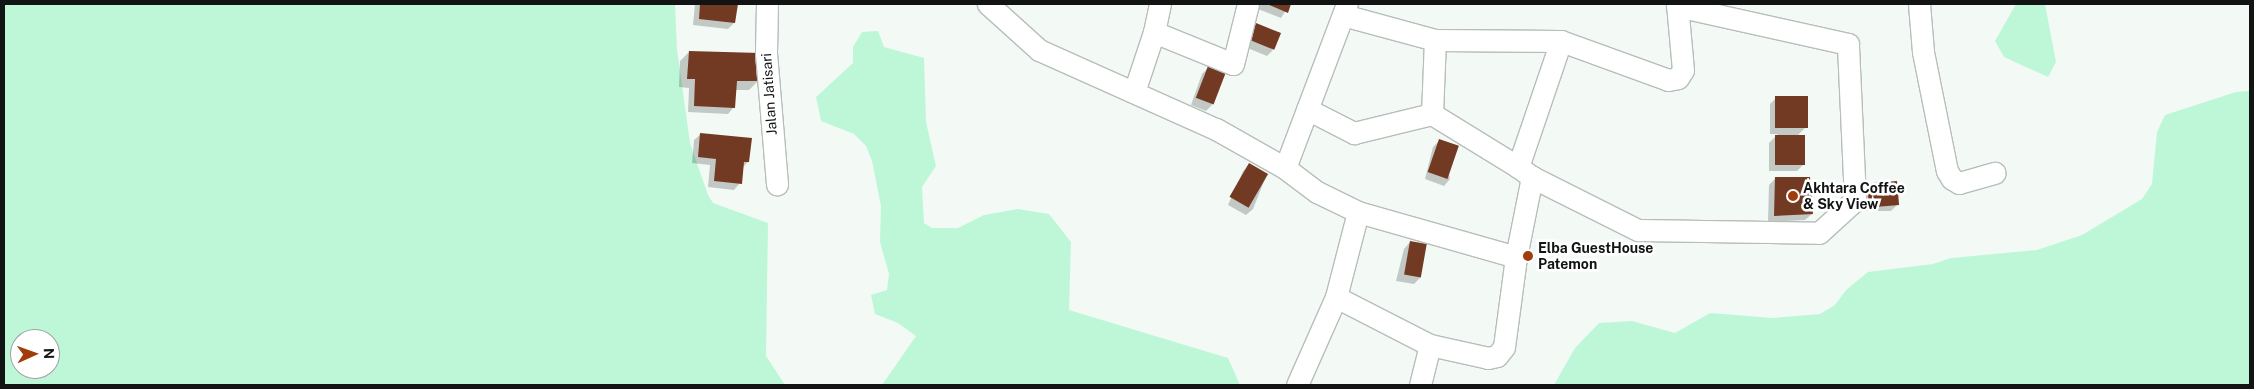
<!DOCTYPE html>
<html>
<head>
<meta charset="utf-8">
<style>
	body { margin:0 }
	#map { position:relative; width:2254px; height:389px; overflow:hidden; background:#f3faf6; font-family:"Public Sans",sans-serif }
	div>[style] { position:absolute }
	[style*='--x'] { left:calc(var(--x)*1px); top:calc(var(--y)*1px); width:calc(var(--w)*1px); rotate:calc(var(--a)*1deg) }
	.green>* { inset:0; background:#bdf7d8 }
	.shadow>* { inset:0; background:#0003 }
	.building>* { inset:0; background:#733a23; transform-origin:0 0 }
	.roads { filter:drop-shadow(1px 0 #b7beba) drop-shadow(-1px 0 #b7beba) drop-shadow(0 1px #b7beba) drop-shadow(0 -1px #b7beba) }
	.minor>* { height:21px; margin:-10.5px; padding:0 10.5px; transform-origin:10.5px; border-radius:10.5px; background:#fff }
	.dots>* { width:14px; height:14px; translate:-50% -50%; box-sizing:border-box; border:2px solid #fff; border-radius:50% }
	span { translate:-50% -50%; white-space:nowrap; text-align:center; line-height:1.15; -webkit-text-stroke:5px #fff; paint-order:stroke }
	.street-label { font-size:14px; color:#111412 }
	.poi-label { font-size:14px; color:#111412; font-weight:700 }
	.left { translate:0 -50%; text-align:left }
	.frame { position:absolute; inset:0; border:5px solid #111412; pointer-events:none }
	.north { position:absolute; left:10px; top:329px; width:50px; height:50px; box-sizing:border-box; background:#fff; border:1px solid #a0a1a0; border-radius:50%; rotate:88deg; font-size:14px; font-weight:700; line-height:20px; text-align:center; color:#111412 }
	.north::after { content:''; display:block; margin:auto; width:18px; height:22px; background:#a13c0d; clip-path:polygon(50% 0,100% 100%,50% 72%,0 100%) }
</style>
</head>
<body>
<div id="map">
	<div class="green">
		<i style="clip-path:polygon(evenodd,4px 4px,675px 4px,677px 49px,690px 143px,708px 195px,713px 203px,768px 223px,766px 356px,785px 385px,4px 385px,4px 4px,20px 339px,50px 339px,50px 369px,20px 369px,20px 339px)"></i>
		<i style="clip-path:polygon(2016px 4px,2045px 4px,2056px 62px,2048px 77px,2004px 57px,1995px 41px)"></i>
		<i style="clip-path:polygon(878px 31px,884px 47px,924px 58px,926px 122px,936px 166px,922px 187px,924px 223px,932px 228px,958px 228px,984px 215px,1018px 209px,1049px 214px,1071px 242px,1069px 310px,1228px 358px,1240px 385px,882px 385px,916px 336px,898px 323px,875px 314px,871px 295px,887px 290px,889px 274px,880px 242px,881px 206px,872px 161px,866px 146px,854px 134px,821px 121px,816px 97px,853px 63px,853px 47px,862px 32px)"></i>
		<i style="clip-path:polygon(2250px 91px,2250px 385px,1554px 385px,1575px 348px,1599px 323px,1632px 321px,1675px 333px,1710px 313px,1773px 318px,1820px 314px,1835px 305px,1846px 290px,1868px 272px,1933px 264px,1951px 258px,2037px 250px,2082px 235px,2142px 199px,2152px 184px,2157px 132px,2165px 115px,2236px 92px)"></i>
	</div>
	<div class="shadow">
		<i style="clip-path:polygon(695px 4px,737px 4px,734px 23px,728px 29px,693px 25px)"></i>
		<i style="clip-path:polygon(1259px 4px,1290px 4px,1281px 18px,1258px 9px)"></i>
		<i style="clip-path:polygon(1256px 24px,1273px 50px,1267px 56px,1245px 47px,1249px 31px)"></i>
		<i style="clip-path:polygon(689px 52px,758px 81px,749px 90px,735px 90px,734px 107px,728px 114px,688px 112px,689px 88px,679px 87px,680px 61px)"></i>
		<i style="clip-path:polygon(1209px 67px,1212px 105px,1206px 111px,1191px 105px,1202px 74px)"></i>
		<i style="clip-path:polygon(1776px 98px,1806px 127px,1797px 136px,1804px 164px,1797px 171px,1769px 171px,1769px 143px,1778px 134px,1770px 134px,1770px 104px)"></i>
		<i style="clip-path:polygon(701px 134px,748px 162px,742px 168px,740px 183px,734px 190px,708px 187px,710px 165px,692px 163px,694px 140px)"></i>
		<i style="clip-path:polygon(1440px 140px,1450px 179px,1444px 186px,1425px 179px,1433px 147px)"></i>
		<i style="clip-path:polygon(1250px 164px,1267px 174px,1253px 209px,1246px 215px,1228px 205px,1243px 171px)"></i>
		<i style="clip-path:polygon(1775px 179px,1812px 214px,1805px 220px,1768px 222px,1769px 185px)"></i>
		<i style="clip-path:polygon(1868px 183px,1898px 204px,1891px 211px,1862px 211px,1861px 189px)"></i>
		<i style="clip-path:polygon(1410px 242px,1420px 278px,1414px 284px,1396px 281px,1404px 249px)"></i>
	</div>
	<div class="building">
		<i style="clip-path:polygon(700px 4px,738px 4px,735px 23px,699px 19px)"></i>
		<i style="clip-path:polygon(1267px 4px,1291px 4px,1288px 13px)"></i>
		<i style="left:1256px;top:23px;width:27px;height:18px;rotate:22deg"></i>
		<i style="clip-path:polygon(689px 51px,760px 53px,759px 81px,737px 81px,735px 108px,694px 106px,695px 79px,687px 79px)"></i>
		<i style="left:1208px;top:66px;width:19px;height:34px;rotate:21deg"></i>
		<i style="left:1808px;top:96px;width:32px;height:33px;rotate:90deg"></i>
		<i style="clip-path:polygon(700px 133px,752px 138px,749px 162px,744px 162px,742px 184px,714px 181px,716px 159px,698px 157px)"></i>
		<i style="left:1775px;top:135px;width:30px;height:30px"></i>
		<i style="left:1439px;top:139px;width:21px;height:35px;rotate:19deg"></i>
		<i style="left:1249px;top:163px;width:22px;height:39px;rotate:30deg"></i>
		<i style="clip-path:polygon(1775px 177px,1810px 177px,1813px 214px,1774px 216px)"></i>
		<i style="left:1897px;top:181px;width:24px;height:30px;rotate:85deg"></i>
		<i style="left:1410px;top:241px;width:17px;height:34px;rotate:10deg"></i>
	</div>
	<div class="roads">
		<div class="minor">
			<i style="--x:767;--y:4;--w:49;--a:91.2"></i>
			<i style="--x:766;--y:53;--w:132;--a:85.2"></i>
			<i style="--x:988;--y:4;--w:69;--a:42"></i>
			<i style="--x:1039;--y:50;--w:194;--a:24.1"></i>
			<i style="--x:1216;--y:129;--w:79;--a:29.5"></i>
			<i style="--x:1285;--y:168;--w:40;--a:37"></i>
			<i style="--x:1317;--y:192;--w:46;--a:26"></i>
			<i style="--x:1358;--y:212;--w:164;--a:15.9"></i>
			<i style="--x:1516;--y:257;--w:82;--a:-78.7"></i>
			<i style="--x:1532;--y:177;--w:17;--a:-144"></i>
			<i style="--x:1518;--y:167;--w:133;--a:-71.2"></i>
			<i style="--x:1561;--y:41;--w:114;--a:20"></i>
			<i style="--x:1668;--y:80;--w:10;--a:-11"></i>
			<i style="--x:1678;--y:78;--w:9;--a:-58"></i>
			<i style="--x:1683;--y:70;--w:66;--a:-95.2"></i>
			<i style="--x:1919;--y:4;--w:48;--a:85.2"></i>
			<i style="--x:1923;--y:52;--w:121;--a:78.6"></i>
			<i style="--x:1947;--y:171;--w:9;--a:58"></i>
			<i style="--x:1952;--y:179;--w:8;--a:30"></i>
			<i style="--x:1959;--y:183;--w:37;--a:-16"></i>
			<i style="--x:1343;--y:15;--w:95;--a:15.2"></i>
			<i style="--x:1435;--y:40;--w:126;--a:0.5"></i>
			<i style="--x:1154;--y:32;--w:29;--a:-78"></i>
			<i style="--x:1134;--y:92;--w:63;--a:-71.6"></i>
			<i style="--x:1154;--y:32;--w:85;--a:22.1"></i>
			<i style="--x:1233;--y:64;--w:62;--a:-76"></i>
			<i style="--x:1307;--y:109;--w:53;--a:27.1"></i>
			<i style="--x:1354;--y:133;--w:80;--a:-13.7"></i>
			<i style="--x:1432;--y:114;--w:101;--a:31.6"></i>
			<i style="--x:1432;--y:114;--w:74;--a:-87.7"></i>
			<i style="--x:1285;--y:168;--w:175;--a:-69.3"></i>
			<i style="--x:1532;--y:177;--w:119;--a:26.6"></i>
			<i style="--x:1638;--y:230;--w:181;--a:0.9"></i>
			<i style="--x:1819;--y:233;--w:49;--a:-42.5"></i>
			<i style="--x:1855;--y:200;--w:156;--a:-92.6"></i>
			<i style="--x:1848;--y:44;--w:175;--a:-167.5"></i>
			<i style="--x:1358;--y:212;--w:88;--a:104.5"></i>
			<i style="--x:1336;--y:297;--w:106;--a:27.1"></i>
			<i style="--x:1430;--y:345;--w:59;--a:12.6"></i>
			<i style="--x:1488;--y:358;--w:9;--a:-13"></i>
			<i style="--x:1497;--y:356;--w:11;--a:-52"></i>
			<i style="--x:1504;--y:347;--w:91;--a:-82.4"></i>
			<i style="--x:1297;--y:385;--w:96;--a:-66.1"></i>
			<i style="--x:1420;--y:385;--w:41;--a:-76"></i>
		</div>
	</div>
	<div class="dots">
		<i style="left:1793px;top:196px;background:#a13c0d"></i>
		<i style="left:1528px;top:256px;background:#a13c0d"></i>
	</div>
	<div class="street-label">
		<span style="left:769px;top:94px;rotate:-94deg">Jalan Jatisari</span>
	</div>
	<div class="poi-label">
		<span class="left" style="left:1803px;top:196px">Akhtara Coffee<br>&amp; Sky View</span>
		<span class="left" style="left:1538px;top:256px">Elba GuestHouse<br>Patemon</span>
	</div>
	<div class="frame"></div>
	<div class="north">N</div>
</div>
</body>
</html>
